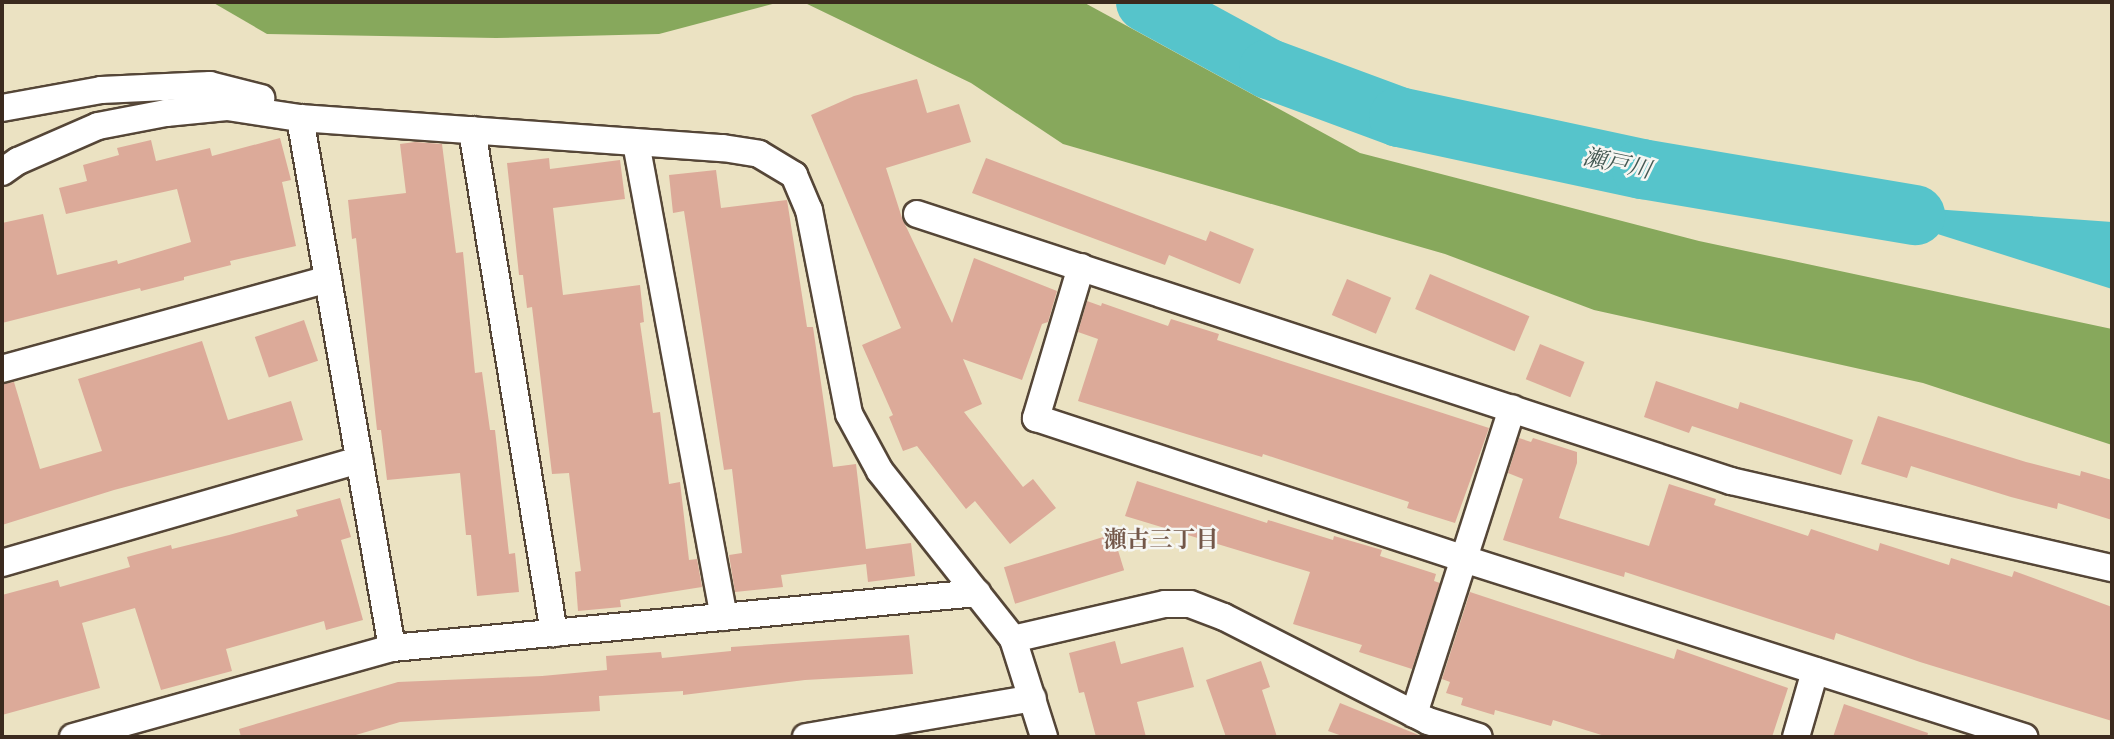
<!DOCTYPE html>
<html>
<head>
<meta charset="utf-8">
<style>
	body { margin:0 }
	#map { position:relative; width:2114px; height:739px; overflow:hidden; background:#ebe2c2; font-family:"Libre Caslon Text","Noto Serif JP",serif }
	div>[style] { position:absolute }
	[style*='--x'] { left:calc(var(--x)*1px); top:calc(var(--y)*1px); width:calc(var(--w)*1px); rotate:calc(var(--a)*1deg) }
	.forest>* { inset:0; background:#87a85c }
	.water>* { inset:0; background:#56c4cb }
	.river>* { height:60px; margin:-30px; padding:0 30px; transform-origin:30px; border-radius:30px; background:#56c4cb }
	.building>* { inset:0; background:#dcaa99; transform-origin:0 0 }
	.roads { filter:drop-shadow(2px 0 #554637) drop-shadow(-2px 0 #554637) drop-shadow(0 2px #554637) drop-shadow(0 -2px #554637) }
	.minor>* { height:26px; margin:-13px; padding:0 13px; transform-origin:13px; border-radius:13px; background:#fff }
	span { translate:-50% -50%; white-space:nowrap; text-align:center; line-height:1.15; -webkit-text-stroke:5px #f6f6f2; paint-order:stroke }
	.water-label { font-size:23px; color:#435852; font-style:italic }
	.neighbourhood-label { font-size:23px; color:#735749; font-weight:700 }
	.frame { position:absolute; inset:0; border:4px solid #3b2a1e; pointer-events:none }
</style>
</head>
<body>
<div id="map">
	<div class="forest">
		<i style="clip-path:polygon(212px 2px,780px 2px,659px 34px,496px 38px,267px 34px)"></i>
		<i style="clip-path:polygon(803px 2px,1083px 2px,1360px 153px,1699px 241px,2112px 329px,2112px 445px,1923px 383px,1594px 310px,1445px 254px,1063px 144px,971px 83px)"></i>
	</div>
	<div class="water">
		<i style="clip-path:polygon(1836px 202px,2112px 222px,2112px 289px)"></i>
	</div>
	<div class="river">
		<i style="--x:1146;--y:2;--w:140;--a:28.6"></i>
		<i style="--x:1269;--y:69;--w:139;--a:20.3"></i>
		<i style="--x:1399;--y:117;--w:249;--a:12.1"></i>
		<i style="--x:1642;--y:169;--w:277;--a:9.6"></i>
	</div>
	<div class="building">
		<i style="clip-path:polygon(917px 79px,927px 113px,959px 104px,971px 142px,886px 168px,902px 218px,952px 323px,974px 258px,1057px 291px,1048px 322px,1042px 324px,1022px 380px,963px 359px,982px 404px,964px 412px,1023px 487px,1033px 479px,1056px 508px,1010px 544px,975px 501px,966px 509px,917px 446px,903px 451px,889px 417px,893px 415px,862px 345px,901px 328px,811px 115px,854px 96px)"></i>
		<i style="clip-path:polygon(280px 138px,291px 180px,282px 182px,296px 246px,230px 261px,231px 265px,184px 277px,184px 280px,141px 291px,140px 288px,2px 323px,2px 223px,43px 214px,57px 275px,117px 260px,118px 264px,191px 242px,177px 189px,66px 214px,59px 188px,87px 181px,83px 165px,119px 155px,117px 148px,151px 140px,156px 161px,210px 148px,212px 156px)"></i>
		<i style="clip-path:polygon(415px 142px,442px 144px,456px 253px,463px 252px,475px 373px,482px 372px,490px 430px,495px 430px,509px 554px,515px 553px,519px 592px,477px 596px,471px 535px,466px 535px,460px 473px,387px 480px,381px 430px,377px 430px,356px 238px,352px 239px,348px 200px,406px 193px,400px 144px)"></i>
		<i style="clip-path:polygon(549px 158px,550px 169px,620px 160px,625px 199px,553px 208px,563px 295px,640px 285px,644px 322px,640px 323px,653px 413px,660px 412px,669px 484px,680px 482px,689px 560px,697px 559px,702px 587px,620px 600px,621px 607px,578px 611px,575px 572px,581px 571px,569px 473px,552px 474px,532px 307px,527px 308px,523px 275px,519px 275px,507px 163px)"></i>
		<i style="clip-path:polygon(986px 158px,1206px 241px,1210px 231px,1254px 249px,1240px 284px,1169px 255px,1165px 265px,972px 193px)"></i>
		<i style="clip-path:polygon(716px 170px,721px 208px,787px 200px,807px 327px,813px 327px,833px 467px,856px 464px,866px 549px,911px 543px,915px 576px,868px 582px,866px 564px,781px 575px,783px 587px,735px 592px,729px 555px,742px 553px,732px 469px,724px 470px,684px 211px,673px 213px,669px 175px)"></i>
		<i style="left:1430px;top:274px;width:108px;height:38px;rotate:23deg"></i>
		<i style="left:1347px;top:279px;width:48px;height:39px;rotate:23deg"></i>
		<i style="clip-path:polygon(1087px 301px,1101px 306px,1102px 303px,1168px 326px,1171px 319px,1219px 334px,1217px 340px,1489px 428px,1455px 523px,1407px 508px,1409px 502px,1263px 454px,1262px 457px,1078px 401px,1098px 339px,1078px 332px)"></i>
		<i style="left:304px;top:320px;width:43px;height:52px;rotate:71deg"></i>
		<i style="clip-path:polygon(202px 341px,228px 420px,291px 401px,303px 440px,114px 490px,2px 525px,2px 384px,14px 382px,40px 469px,102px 451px,78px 379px)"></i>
		<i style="left:1540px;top:344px;width:48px;height:38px;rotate:22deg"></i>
		<i style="clip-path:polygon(1656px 381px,1738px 409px,1740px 402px,1853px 440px,1841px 475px,1692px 426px,1689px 433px,1644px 417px)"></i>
		<i style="clip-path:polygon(1878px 416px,2026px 462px,2080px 476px,2081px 471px,2112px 480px,2112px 520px,2058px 503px,2057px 509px,2011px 497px,1911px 466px,1907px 478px,1861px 464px)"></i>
		<i style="clip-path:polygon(1519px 438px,1531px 442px,1533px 438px,1577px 452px,1577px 463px,1559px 518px,1649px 546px,1669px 484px,1716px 499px,1714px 505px,1808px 536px,1811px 529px,1878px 551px,1880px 543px,1949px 565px,1951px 558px,2012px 577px,2014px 571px,2112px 607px,2112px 721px,1920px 662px,1836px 633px,1834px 640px,1625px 572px,1624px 577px,1503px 540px,1523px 479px,1508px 473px)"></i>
		<i style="clip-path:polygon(1137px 481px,1267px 523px,1268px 520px,1333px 540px,1334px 536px,1382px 550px,1380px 556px,1436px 574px,1434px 581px,1440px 583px,1412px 669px,1359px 652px,1362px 645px,1293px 624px,1310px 572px,1125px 516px)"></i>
		<i style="clip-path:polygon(340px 498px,351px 537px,341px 540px,363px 620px,326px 630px,324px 621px,226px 649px,232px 671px,161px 690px,135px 608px,82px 623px,100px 688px,2px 715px,2px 595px,58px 580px,60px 587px,130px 567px,127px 557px,171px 545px,172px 549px,229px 535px,298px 516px,296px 510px)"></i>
		<i style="left:1113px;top:534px;width:38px;height:114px;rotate:73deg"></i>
		<i style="clip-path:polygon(1470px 592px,1674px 659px,1677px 649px,1788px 688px,1772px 737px,1608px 737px,1553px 720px,1551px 726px,1495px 710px,1494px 715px,1461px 705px,1463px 698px,1446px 693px,1450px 682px,1442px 679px)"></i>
		<i style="clip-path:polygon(909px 635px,913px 674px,805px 680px,683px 695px,683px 691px,599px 696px,600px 711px,400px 722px,349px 737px,241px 737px,239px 729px,398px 682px,542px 676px,607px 670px,606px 656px,661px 652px,662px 658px,731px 651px,731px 647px,773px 644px)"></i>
		<i style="clip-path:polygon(1115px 641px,1121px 664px,1183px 647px,1194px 687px,1137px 702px,1146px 737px,1096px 737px,1084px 692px,1079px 693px,1069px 653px)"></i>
		<i style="clip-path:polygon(1261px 661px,1270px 687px,1262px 690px,1277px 737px,1226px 737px,1206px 680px)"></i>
		<i style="clip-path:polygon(1340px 703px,1421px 736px,1421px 737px,1345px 737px,1328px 731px)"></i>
		<i style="clip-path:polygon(1844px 704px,1928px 733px,1927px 737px,1833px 737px)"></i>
	</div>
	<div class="roads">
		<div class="minor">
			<i style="--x:2;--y:108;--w:101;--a:-10.3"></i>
			<i style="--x:101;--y:90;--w:109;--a:-2.6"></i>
			<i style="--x:210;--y:85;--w:53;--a:14.3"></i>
			<i style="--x:300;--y:118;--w:538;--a:80.15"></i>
			<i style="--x:472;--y:130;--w:510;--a:80.74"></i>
			<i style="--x:636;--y:143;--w:482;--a:79.5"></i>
			<i style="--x:2;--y:172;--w:19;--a:-35"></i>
			<i style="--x:18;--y:161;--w:87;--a:-23.6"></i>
			<i style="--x:98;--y:126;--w:69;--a:-10.8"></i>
			<i style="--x:166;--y:113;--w:61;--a:-5.6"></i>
			<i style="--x:227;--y:107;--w:74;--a:8.6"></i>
			<i style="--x:300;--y:118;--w:424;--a:4.1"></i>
			<i style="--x:723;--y:148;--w:36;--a:9"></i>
			<i style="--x:759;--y:154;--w:41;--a:31"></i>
			<i style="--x:794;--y:175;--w:38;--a:67"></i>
			<i style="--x:809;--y:210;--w:208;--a:78.9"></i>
			<i style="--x:849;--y:414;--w:65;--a:61.5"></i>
			<i style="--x:880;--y:471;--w:214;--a:51.6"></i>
			<i style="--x:1013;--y:639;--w:103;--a:72.4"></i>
			<i style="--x:917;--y:214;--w:857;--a:18.16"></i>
			<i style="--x:1731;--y:481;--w:391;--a:12.9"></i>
			<i style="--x:1081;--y:267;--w:158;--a:106.6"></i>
			<i style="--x:1036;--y:418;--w:451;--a:18.2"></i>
			<i style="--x:1464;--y:559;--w:588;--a:17.63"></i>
			<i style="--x:2;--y:369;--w:338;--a:-15.4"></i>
			<i style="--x:2;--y:563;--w:372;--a:-16.1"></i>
			<i style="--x:1013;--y:639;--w:156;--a:-13"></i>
			<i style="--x:1165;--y:604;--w:25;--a:0"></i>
			<i style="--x:1190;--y:604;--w:36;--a:21"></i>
			<i style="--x:1224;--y:617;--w:229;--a:27"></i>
			<i style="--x:1428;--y:721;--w:53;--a:17.4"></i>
			<i style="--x:1414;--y:714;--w:321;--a:-72.2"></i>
			<i style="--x:73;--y:737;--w:331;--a:-15.6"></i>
			<i style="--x:392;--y:648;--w:588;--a:-5.37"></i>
			<i style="--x:806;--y:737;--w:230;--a:-9.7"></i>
			<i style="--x:1796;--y:737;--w:69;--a:-73.9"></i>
		</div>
	</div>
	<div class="water-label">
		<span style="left:1617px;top:163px;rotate:12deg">瀬戸川</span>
	</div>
	<div class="neighbourhood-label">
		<span style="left:1161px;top:539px">瀬古三丁目</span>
	</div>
	<div class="frame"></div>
</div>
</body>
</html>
